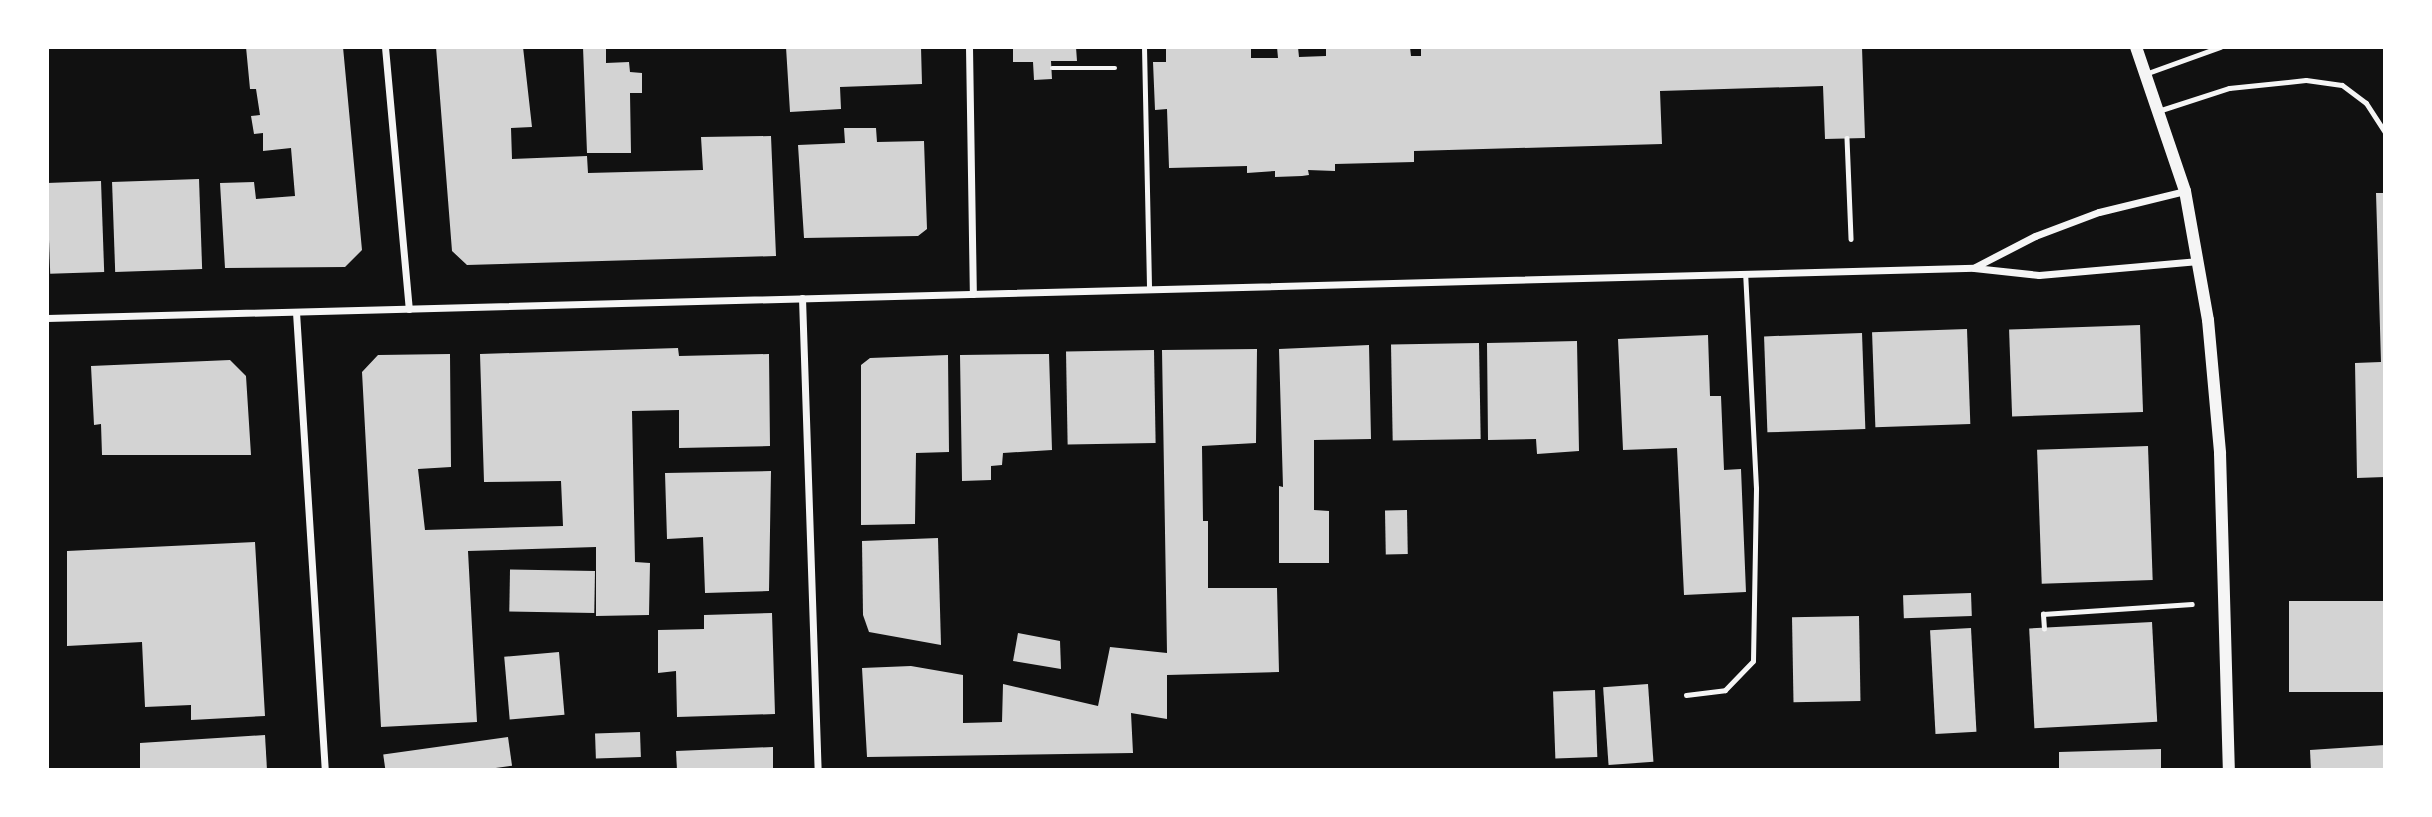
<!DOCTYPE html>
<html>
<head>
<meta charset="utf-8">
<style>
	body { margin:0 }
	#map { position:relative; width:2432px; height:817px; overflow:hidden; background:#111; font-family:Barlow,sans-serif }
	div>[style] { position:absolute }
	[style*='--x'] { left:calc(var(--x)*1px); top:calc(var(--y)*1px); width:calc(var(--w)*1px); rotate:calc(var(--a)*1deg) }
	.building>* { inset:0; background:#d3d3d3; transform-origin:0 0 }
	.path>* { height:4.5px; margin:-2.25px; padding:0 2.25px; transform-origin:2.25px; border-radius:2.25px; background:#f5f5f5 }
	.service>* { height:5px; margin:-2.5px; padding:0 2.5px; transform-origin:2.5px; border-radius:2.5px; background:#f5f5f5 }
	.minor>* { height:7px; margin:-3.5px; padding:0 3.5px; transform-origin:3.5px; border-radius:3.5px; background:#f5f5f5 }
	.tertiary>* { height:12px; margin:-6px; padding:0 6px; transform-origin:6px; border-radius:6px; background:#f5f5f5 }
	span { translate:-50% -50%; white-space:nowrap; text-align:center; line-height:1.15; -webkit-text-stroke:5px #fff; paint-order:stroke }
	.frame { position:absolute; inset:0; border:49px solid #fff; pointer-events:none }
</style>
</head>
<body>
<div id="map">
	<div class="building">
		<i style="clip-path:polygon(246px 47px,343px 47px,362px 250px,345px 267px,225px 268px,220px 183px,254px 182px,256px 199px,295px 196px,291px 148px,263px 151px,263px 133px,254px 134px,251px 116px,260px 115px,256px 89px,250px 89px)"></i>
		<i style="clip-path:polygon(436px 47px,523px 47px,532px 127px,511px 128px,512px 159px,587px 156px,588px 173px,703px 170px,701px 137px,771px 136px,776px 256px,467px 265px,452px 251px)"></i>
		<i style="clip-path:polygon(583px 47px,606px 47px,606px 63px,629px 62px,630px 72px,642px 73px,642px 93px,630px 93px,631px 153px,587px 153px)"></i>
		<i style="clip-path:polygon(786px 47px,921px 47px,922px 84px,840px 87px,841px 109px,790px 112px)"></i>
		<i style="clip-path:polygon(1013px 47px,1076px 47px,1077px 61px,1051px 61px,1052px 79px,1034px 80px,1033px 62px,1013px 62px)"></i>
		<i style="clip-path:polygon(1166px 47px,1251px 47px,1251px 58px,1278px 58px,1277px 47px,1298px 47px,1299px 57px,1326px 56px,1326px 47px,1410px 47px,1411px 56px,1421px 56px,1421px 47px,1862px 47px,1865px 138px,1825px 139px,1823px 86px,1660px 91px,1662px 144px,1414px 151px,1414px 162px,1335px 164px,1335px 171px,1308px 170px,1309px 175px,1302px 176px,1275px 177px,1275px 171px,1247px 173px,1247px 166px,1169px 168px,1167px 109px,1155px 110px,1153px 62px,1166px 62px)"></i>
		<i style="clip-path:polygon(844px 128px,876px 128px,877px 142px,924px 141px,927px 229px,918px 236px,804px 238px,798px 145px,845px 143px)"></i>
		<i style="left:199px;top:179px;width:90px;height:87px;rotate:88deg"></i>
		<i style="left:101px;top:181px;width:91px;height:54px;rotate:88deg"></i>
		<i style="clip-path:polygon(2376px 193px,2385px 193px,2385px 477px,2357px 478px,2355px 363px,2381px 362px)"></i>
		<i style="left:2140px;top:325px;width:87px;height:131px;rotate:88deg"></i>
		<i style="left:1967px;top:329px;width:95px;height:95px;rotate:88deg"></i>
		<i style="left:1862px;top:333px;width:96px;height:98px;rotate:88deg"></i>
		<i style="clip-path:polygon(1708px 335px,1710px 396px,1721px 396px,1724px 470px,1741px 469px,1746px 592px,1684px 595px,1677px 448px,1623px 450px,1618px 339px)"></i>
		<i style="clip-path:polygon(1577px 341px,1579px 451px,1537px 454px,1536px 439px,1488px 440px,1487px 343px)"></i>
		<i style="left:1479px;top:343px;width:96px;height:88px;rotate:89deg"></i>
		<i style="clip-path:polygon(1369px 345px,1371px 439px,1314px 440px,1314px 510px,1329px 511px,1329px 563px,1279px 563px,1279px 486px,1283px 487px,1279px 349px)"></i>
		<i style="clip-path:polygon(678px 348px,679px 356px,769px 354px,770px 446px,679px 448px,679px 410px,632px 411px,635px 562px,650px 563px,649px 615px,596px 616px,596px 547px,468px 551px,477px 722px,381px 727px,362px 372px,378px 355px,450px 354px,451px 467px,418px 469px,425px 530px,563px 526px,561px 481px,484px 482px,480px 354px)"></i>
		<i style="clip-path:polygon(1257px 349px,1256px 443px,1202px 446px,1203px 521px,1208px 521px,1208px 588px,1277px 588px,1279px 672px,1167px 675px,1167px 719px,1131px 713px,1133px 753px,867px 757px,862px 668px,911px 666px,963px 675px,963px 723px,1002px 722px,1003px 684px,1098px 706px,1110px 647px,1167px 653px,1162px 350px)"></i>
		<i style="left:1154px;top:350px;width:93px;height:88px;rotate:89deg"></i>
		<i style="clip-path:polygon(1049px 354px,1052px 450px,1003px 453px,1002px 465px,991px 466px,991px 480px,962px 481px,960px 355px)"></i>
		<i style="clip-path:polygon(948px 355px,949px 452px,916px 453px,915px 524px,861px 525px,861px 365px,870px 358px)"></i>
		<i style="clip-path:polygon(230px 360px,246px 376px,251px 455px,102px 455px,101px 424px,94px 425px,91px 366px)"></i>
		<i style="left:2148px;top:446px;width:134px;height:111px;rotate:88deg"></i>
		<i style="clip-path:polygon(771px 471px,769px 591px,705px 593px,703px 537px,667px 539px,665px 473px)"></i>
		<i style="left:1407px;top:510px;width:44px;height:22px;rotate:89deg"></i>
		<i style="clip-path:polygon(938px 538px,941px 645px,869px 632px,863px 615px,862px 541px)"></i>
		<i style="clip-path:polygon(255px 542px,265px 716px,191px 720px,191px 705px,145px 707px,142px 642px,67px 646px,67px 551px)"></i>
		<i style="left:595px;top:571px;width:42px;height:85px;rotate:91deg"></i>
		<i style="left:1971px;top:593px;width:23px;height:68px;rotate:88deg"></i>
		<i style="left:2385px;top:601px;width:91px;height:96px;rotate:90deg"></i>
		<i style="clip-path:polygon(772px 613px,775px 714px,677px 717px,676px 671px,658px 673px,658px 630px,704px 629px,704px 615px)"></i>
		<i style="left:1859px;top:616px;width:85px;height:67px;rotate:89deg"></i>
		<i style="left:2152px;top:622px;width:100px;height:123px;rotate:87deg"></i>
		<i style="left:1971px;top:628px;width:104px;height:41px;rotate:87deg"></i>
		<i style="clip-path:polygon(1018px 633px,1060px 641px,1061px 669px,1013px 661px)"></i>
		<i style="left:559px;top:652px;width:63px;height:55px;rotate:85deg"></i>
		<i style="left:1648px;top:684px;width:78px;height:45px;rotate:86deg"></i>
		<i style="left:1595px;top:690px;width:67px;height:42px;rotate:88deg"></i>
		<i style="left:640px;top:732px;width:25px;height:45px;rotate:88deg"></i>
		<i style="clip-path:polygon(265px 735px,267px 770px,140px 770px,140px 743px)"></i>
		<i style="left:508px;top:737px;width:29px;height:126px;rotate:82deg"></i>
		<i style="clip-path:polygon(2385px 745px,2385px 770px,2311px 770px,2310px 750px)"></i>
		<i style="clip-path:polygon(773px 747px,773px 770px,677px 770px,676px 751px)"></i>
		<i style="clip-path:polygon(2161px 749px,2161px 770px,2059px 770px,2059px 752px)"></i>
	</div>
	<div class="path">
		<i style="--x:1052;--y:68;--w:63;--a:0"></i>
		<i style="--x:1847;--y:138;--w:101;--a:87.7"></i>
		<i style="--x:2044;--y:629;--w:15;--a:-94"></i>
		<i style="--x:2043;--y:614;--w:149;--a:-3.8"></i>
	</div>
	<div class="service">
		<i style="--x:1144;--y:47;--w:243;--a:88.8"></i>
		<i style="--x:2145;--y:74;--w:80;--a:-19.8"></i>
		<i style="--x:2158;--y:111;--w:75;--a:-17.9"></i>
		<i style="--x:2229;--y:88;--w:77;--a:-5.9"></i>
		<i style="--x:2306;--y:80;--w:36;--a:8"></i>
		<i style="--x:2342;--y:85;--w:30;--a:37"></i>
		<i style="--x:2366;--y:103;--w:35;--a:57"></i>
		<i style="--x:1686;--y:695;--w:39;--a:-7"></i>
		<i style="--x:1725;--y:690;--w:40;--a:-46"></i>
		<i style="--x:1753;--y:661;--w:173;--a:-89"></i>
		<i style="--x:1756;--y:488;--w:214;--a:-92.9"></i>
	</div>
	<div class="minor">
		<i style="--x:385;--y:47;--w:263;--a:84.8"></i>
		<i style="--x:969;--y:47;--w:247;--a:89.1"></i>
		<i style="--x:1975;--y:267;--w:68;--a:-27.3"></i>
		<i style="--x:2035;--y:236;--w:68;--a:-20.6"></i>
		<i style="--x:2099;--y:212;--w:89;--a:-13.7"></i>
		<i style="--x:802;--y:298;--w:472;--a:88.1"></i>
		<i style="--x:296;--y:312;--w:459;--a:86.4"></i>
		<i style="--x:47;--y:318;--w:1928;--a:-1.49"></i>
		<i style="--x:1974;--y:268;--w:65;--a:6.1"></i>
		<i style="--x:2039;--y:275;--w:160;--a:-5"></i>
	</div>
	<div class="tertiary">
		<i style="--x:2136;--y:47;--w:152;--a:71.2"></i>
		<i style="--x:2185;--y:191;--w:131;--a:79.9"></i>
		<i style="--x:2208;--y:320;--w:134;--a:84.8"></i>
		<i style="--x:2220;--y:453;--w:317;--a:88.4"></i>
	</div>
	<div class="frame"></div>
</div>
</body>
</html>
